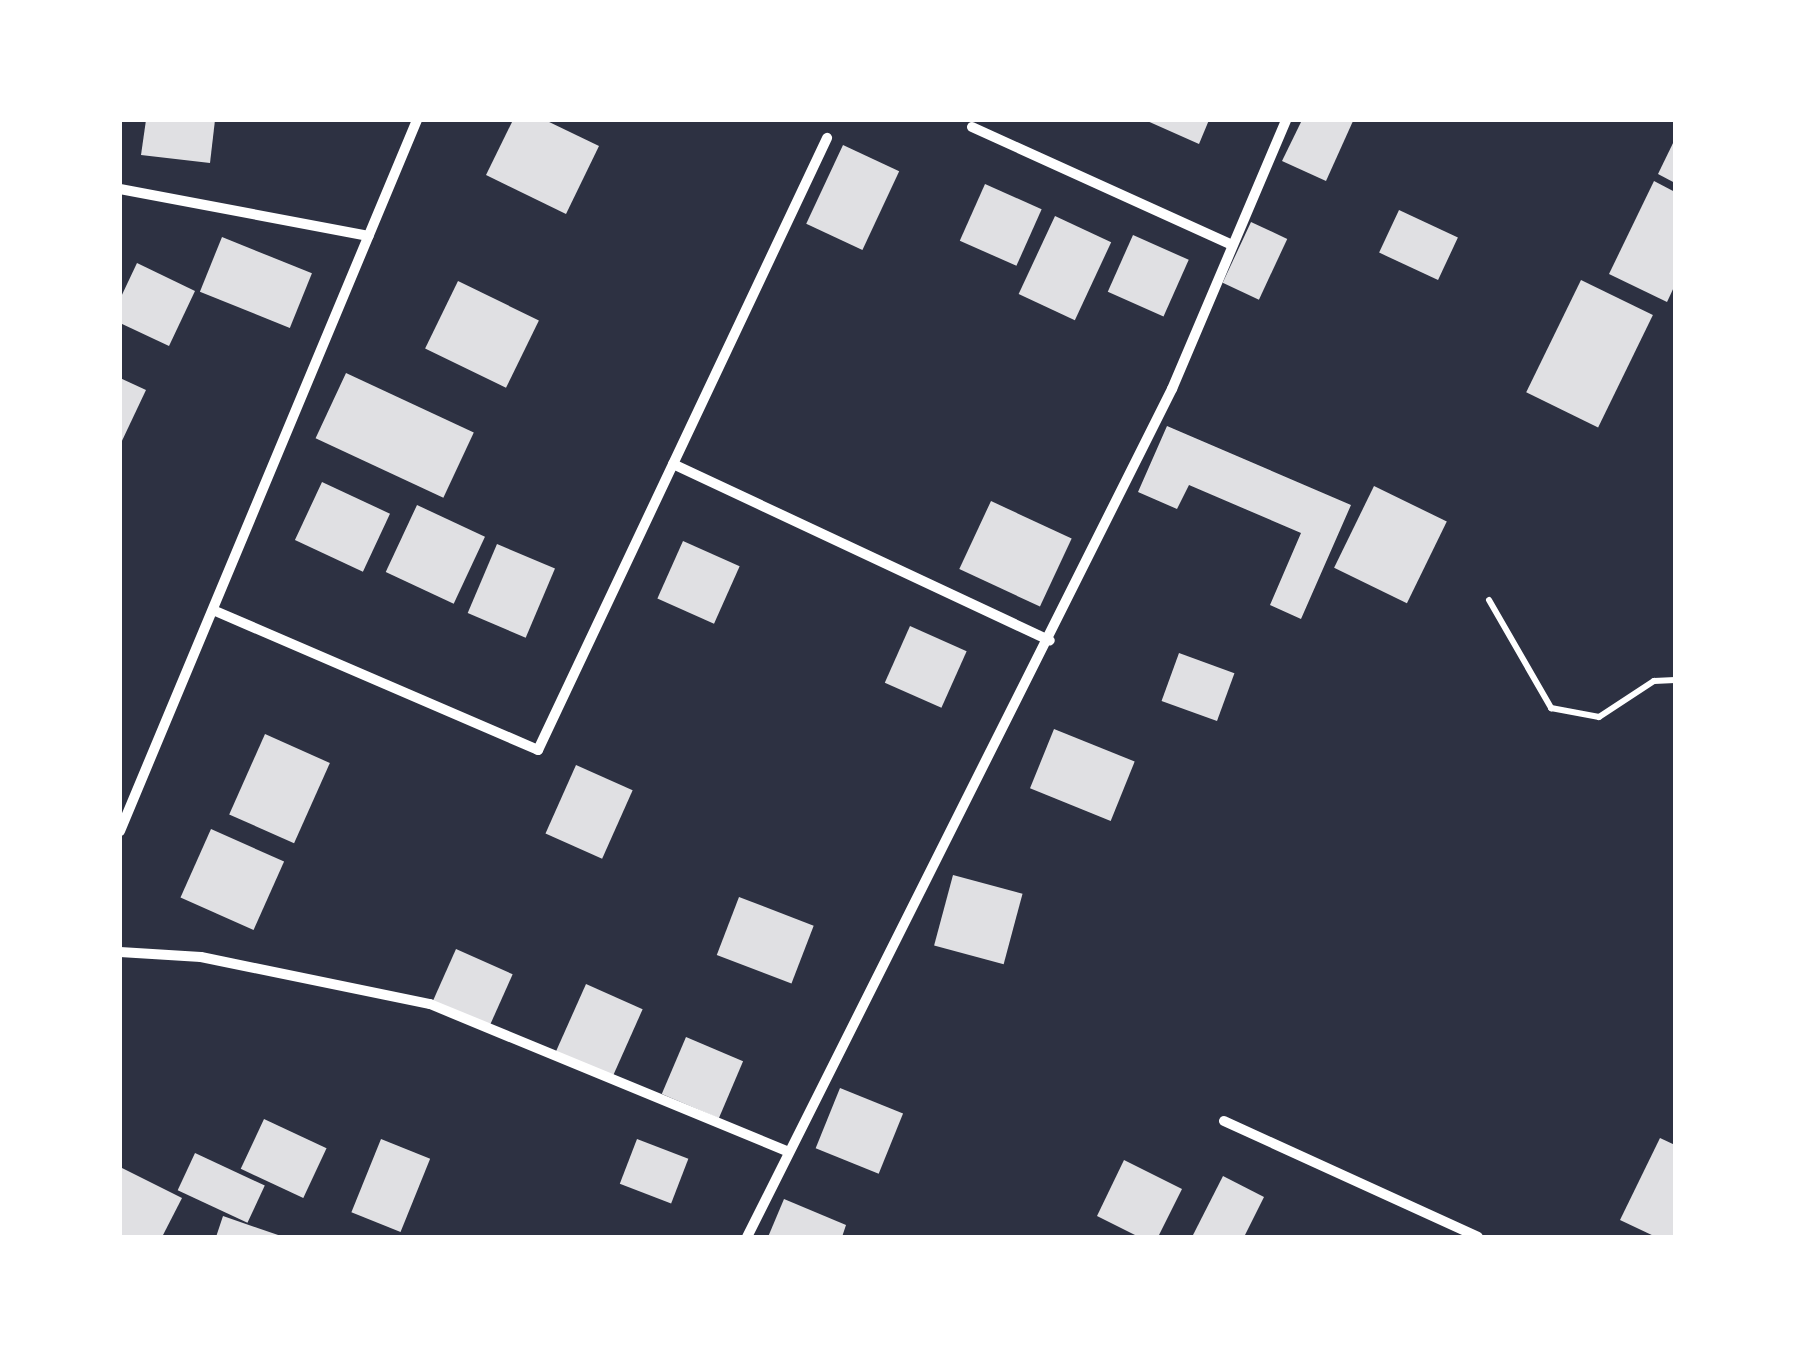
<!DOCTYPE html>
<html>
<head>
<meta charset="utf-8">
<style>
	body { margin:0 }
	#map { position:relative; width:1795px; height:1357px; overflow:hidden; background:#2d3142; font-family:"Roboto Serif",serif }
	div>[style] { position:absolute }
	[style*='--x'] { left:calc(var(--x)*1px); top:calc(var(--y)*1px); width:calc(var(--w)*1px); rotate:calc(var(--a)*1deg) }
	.building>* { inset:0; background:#e0e0e3; transform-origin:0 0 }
	.path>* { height:6px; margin:-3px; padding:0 3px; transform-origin:3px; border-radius:3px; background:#fff }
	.minor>* { height:10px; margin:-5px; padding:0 5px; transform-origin:5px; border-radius:5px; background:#fff }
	span { translate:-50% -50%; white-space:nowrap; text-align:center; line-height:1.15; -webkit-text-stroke:9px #fff; paint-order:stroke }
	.frame { position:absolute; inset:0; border:122px solid #fff; pointer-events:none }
</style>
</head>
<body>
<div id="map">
	<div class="building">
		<i style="clip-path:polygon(146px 120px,215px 120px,210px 163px,141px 155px)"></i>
		<i style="clip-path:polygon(513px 120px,545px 120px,599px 146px,566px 214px,486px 175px)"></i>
		<i style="clip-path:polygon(1145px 120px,1209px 120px,1199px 144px)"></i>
		<i style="clip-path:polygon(1302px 120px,1353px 121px,1326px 181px,1282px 161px)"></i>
		<i style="clip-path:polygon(1675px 139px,1675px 183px,1658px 174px)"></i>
		<i style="left:843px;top:145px;width:62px;height:87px;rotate:25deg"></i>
		<i style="clip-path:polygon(1654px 181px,1675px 192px,1675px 285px,1667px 302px,1609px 274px)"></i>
		<i style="left:985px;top:184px;width:62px;height:62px;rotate:24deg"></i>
		<i style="left:1399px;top:210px;width:65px;height:47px;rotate:25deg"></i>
		<i style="left:1055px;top:216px;width:62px;height:86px;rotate:25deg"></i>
		<i style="left:1251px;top:222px;width:40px;height:67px;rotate:25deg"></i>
		<i style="left:1133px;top:235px;width:61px;height:62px;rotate:24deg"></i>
		<i style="left:222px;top:237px;width:97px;height:59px;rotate:22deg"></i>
		<i style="clip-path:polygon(137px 263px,195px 291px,169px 346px,120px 323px,120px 299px)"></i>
		<i style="left:1581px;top:280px;width:80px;height:125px;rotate:26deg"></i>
		<i style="left:458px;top:281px;width:90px;height:75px;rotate:26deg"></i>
		<i style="left:346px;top:373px;width:141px;height:72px;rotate:25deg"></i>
		<i style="clip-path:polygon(120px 378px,146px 390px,120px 445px)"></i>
		<i style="clip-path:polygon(1167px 426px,1351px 505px,1301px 619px,1270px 605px,1301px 533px,1189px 485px,1177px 509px,1138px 492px)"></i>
		<i style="left:322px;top:482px;width:75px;height:64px;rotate:25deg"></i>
		<i style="left:1374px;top:486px;width:81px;height:91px;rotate:26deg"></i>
		<i style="left:991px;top:501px;width:89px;height:75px;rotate:25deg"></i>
		<i style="left:417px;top:505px;width:75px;height:74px;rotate:25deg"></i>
		<i style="left:683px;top:541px;width:62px;height:63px;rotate:24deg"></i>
		<i style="left:497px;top:544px;width:63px;height:75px;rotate:23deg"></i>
		<i style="left:910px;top:626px;width:62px;height:62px;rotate:24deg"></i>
		<i style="left:1179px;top:653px;width:59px;height:51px;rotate:20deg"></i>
		<i style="left:1054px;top:729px;width:87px;height:64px;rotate:22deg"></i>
		<i style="left:265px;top:734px;width:71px;height:88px;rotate:24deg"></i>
		<i style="left:576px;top:765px;width:62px;height:75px;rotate:24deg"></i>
		<i style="left:211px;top:829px;width:80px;height:75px;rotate:24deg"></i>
		<i style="left:953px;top:875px;width:72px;height:73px;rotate:15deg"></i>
		<i style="left:739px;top:897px;width:80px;height:62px;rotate:21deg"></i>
		<i style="left:456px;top:949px;width:62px;height:62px;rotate:24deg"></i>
		<i style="left:586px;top:984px;width:62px;height:75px;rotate:24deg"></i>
		<i style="left:686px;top:1037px;width:62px;height:62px;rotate:23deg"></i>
		<i style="left:840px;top:1088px;width:68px;height:65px;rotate:22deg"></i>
		<i style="left:264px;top:1119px;width:69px;height:55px;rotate:25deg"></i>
		<i style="clip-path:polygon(1660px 1138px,1675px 1145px,1675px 1237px,1656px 1237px,1620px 1220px)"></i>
		<i style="left:381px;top:1139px;width:53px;height:79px;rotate:22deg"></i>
		<i style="left:637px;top:1139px;width:55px;height:48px;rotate:21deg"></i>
		<i style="left:195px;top:1153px;width:77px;height:41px;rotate:25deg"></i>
		<i style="clip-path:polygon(1124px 1160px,1182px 1189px,1158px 1237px,1139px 1237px,1097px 1216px)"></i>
		<i style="clip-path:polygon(120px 1167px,182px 1198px,162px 1237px,120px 1237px)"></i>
		<i style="clip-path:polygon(1223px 1176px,1264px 1197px,1244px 1237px,1192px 1237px)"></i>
		<i style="clip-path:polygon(784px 1199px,846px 1225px,842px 1237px,768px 1237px)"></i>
		<i style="clip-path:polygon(223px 1216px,281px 1236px,281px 1237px,216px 1237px)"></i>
	</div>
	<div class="path">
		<i style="--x:1489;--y:600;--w:125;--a:60.1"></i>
		<i style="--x:1551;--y:708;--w:49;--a:10.6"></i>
		<i style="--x:1599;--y:717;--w:66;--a:-33.2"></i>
		<i style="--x:1654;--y:681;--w:21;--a:-3"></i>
	</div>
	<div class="minor">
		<i style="--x:972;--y:127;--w:283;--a:24.4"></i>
		<i style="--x:120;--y:189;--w:253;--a:10.7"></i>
		<i style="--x:673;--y:464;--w:416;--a:25.1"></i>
		<i style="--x:213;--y:610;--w:354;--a:23.3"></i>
		<i style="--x:538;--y:750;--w:677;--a:-64.72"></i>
		<i style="--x:120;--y:831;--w:771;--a:-67.33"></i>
		<i style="--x:120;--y:952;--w:81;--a:3.5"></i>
		<i style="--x:201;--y:957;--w:234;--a:11.6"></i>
		<i style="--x:430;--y:1004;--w:386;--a:22.4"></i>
		<i style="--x:1224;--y:1121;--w:279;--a:24.5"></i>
		<i style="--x:747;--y:1237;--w:949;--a:-63.38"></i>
		<i style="--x:1172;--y:389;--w:292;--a:-67"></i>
	</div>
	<div class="frame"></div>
</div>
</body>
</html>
